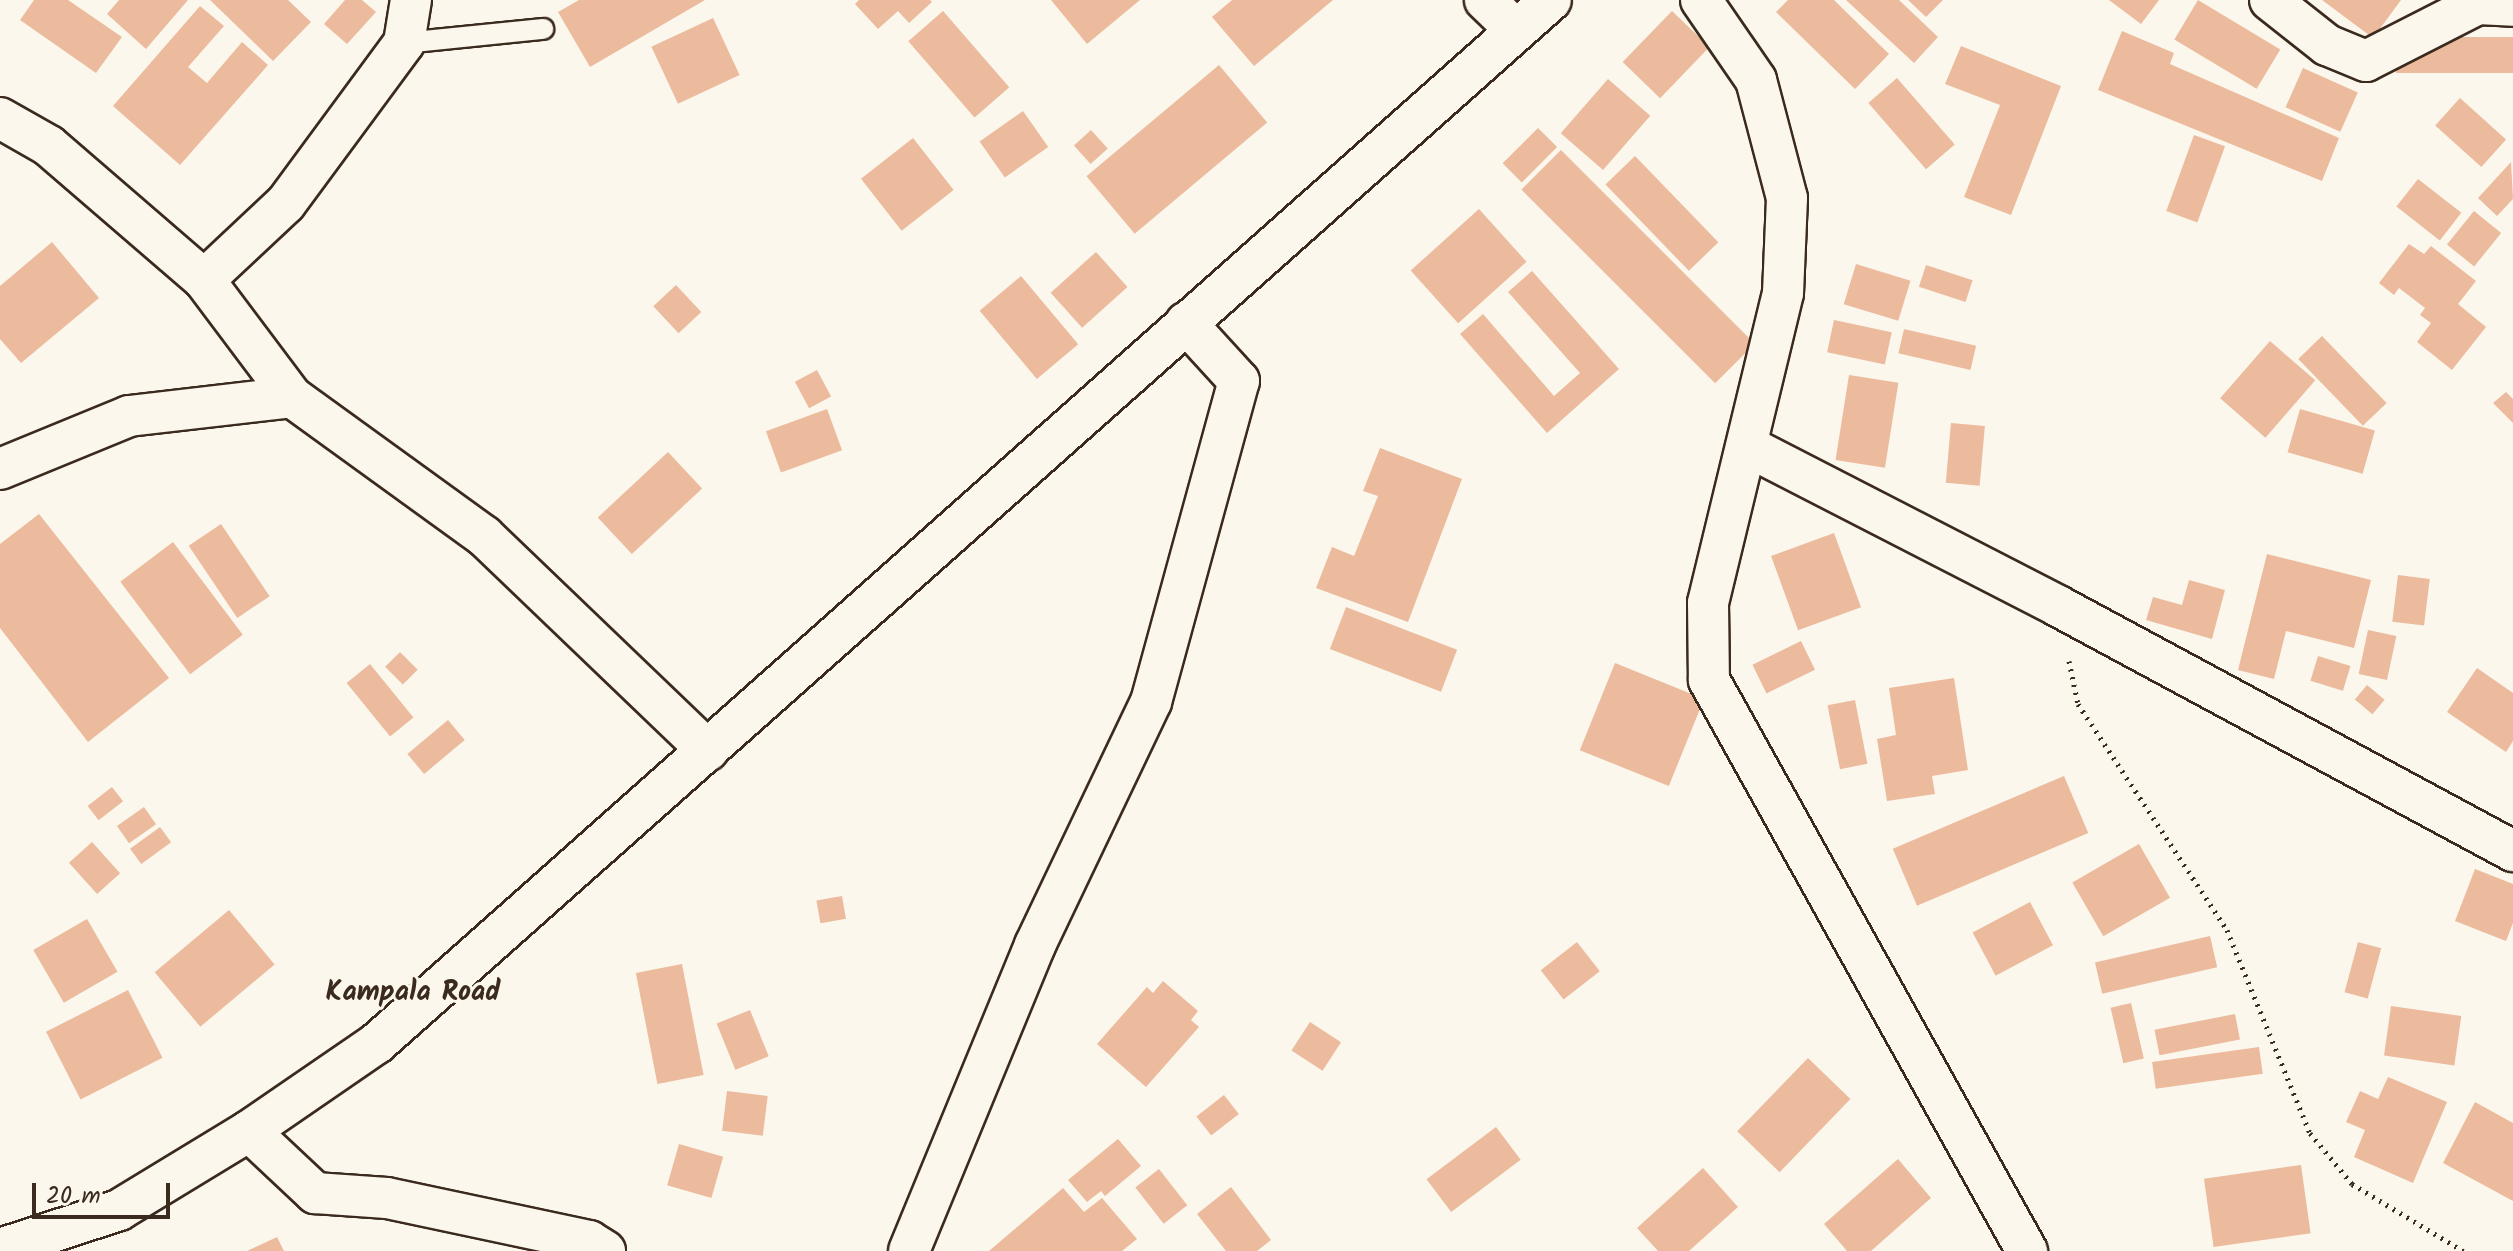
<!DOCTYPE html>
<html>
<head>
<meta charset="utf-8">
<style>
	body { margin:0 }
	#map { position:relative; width:2513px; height:1251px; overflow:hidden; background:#fbf7ec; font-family:Kalam,sans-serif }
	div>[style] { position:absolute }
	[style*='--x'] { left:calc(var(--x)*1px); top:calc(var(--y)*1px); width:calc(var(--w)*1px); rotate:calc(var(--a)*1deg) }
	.building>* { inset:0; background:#ecbb9d; transform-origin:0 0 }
	.path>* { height:5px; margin-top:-2.5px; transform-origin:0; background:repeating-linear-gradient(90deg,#3b2a1e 0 2px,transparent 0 8px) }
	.roads { filter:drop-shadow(2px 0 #3b2a1e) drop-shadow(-2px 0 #3b2a1e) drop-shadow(0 2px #3b2a1e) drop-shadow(0 -2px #3b2a1e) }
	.lane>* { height:20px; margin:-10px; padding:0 10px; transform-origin:10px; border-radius:10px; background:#fbf7ec }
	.street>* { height:40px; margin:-20px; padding:0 20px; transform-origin:20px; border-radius:20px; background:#fbf7ec }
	span { translate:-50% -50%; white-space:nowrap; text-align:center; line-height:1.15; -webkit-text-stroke:6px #fbf7ec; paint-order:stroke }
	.quarter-label { font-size:28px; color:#3b2a1e; font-weight:700 }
	.scale { position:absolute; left:32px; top:1183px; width:138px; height:36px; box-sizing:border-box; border:4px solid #3b2a1e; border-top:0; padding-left:10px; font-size:24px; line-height:28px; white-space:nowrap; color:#3b2a1e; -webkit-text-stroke:6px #fbf7ec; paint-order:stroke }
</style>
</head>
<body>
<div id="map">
	<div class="building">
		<i style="clip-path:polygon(34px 0,68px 0,122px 37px,96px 73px,20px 20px)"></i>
		<i style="clip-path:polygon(119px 0,188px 0,146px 49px,107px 14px)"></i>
		<i style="clip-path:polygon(210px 0,288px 0,311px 22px,273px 61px)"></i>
		<i style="clip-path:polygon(345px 0,362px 0,376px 12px,347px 44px,324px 24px)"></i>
		<i style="clip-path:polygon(579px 0,705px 0,590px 67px,558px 12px)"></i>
		<i style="clip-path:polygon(859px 0,930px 0,932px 2px,909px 23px,898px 11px,878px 29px,855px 4px)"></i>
		<i style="clip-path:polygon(1051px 0,1140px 0,1087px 44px)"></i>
		<i style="clip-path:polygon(1232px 0,1333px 0,1254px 66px,1212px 17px)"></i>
		<i style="clip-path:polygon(1788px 0,1834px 0,1889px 54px,1855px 89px,1776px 12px)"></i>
		<i style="clip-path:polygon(1846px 0,1899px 0,1938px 37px,1914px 63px)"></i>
		<i style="clip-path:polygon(1908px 0,1943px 0,1926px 17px)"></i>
		<i style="clip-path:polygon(2109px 0,2159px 0,2141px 24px)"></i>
		<i style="left:2198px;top:0;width:96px;height:46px;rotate:31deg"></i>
		<i style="clip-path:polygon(2322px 0,2401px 0,2373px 38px)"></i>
		<i style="clip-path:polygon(200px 6px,224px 26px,188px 67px,207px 83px,242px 42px,268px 65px,180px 165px,113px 106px)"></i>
		<i style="left:943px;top:11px;width:101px;height:46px;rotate:49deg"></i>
		<i style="left:1672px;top:11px;width:52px;height:71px;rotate:44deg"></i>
		<i style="left:713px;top:18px;width:63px;height:68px;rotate:65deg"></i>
		<i style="clip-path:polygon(2122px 31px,2174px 53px,2170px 64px,2339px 138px,2322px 181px,2098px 90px)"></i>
		<i style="left:2513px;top:37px;width:36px;height:117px;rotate:90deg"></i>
		<i style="clip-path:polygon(1961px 46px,2061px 86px,2011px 215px,1964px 197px,2000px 105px,1945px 84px)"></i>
		<i style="left:1219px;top:65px;width:75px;height:173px;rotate:50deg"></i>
		<i style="left:2303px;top:68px;width:60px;height:43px;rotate:24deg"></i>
		<i style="left:1897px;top:78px;width:88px;height:38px;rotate:49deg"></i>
		<i style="left:1608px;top:79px;width:56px;height:72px;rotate:41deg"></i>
		<i style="left:2460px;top:98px;width:62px;height:37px;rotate:42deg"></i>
		<i style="left:1023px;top:111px;width:44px;height:53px;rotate:55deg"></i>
		<i style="left:1538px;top:128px;width:27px;height:50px;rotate:45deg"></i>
		<i style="left:1091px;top:130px;width:25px;height:23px;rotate:48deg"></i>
		<i style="left:2194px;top:135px;width:33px;height:81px;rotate:20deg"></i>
		<i style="left:913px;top:138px;width:66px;height:66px;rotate:52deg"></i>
		<i style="left:1561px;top:150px;width:274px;height:56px;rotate:45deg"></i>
		<i style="left:1635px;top:156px;width:120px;height:41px;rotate:46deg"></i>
		<i style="clip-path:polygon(2511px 162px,2513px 199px,2497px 216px,2478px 198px)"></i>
		<i style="left:2418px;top:179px;width:55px;height:35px;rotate:38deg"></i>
		<i style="left:1479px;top:209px;width:71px;height:92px;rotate:48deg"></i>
		<i style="left:2474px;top:211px;width:35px;height:43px;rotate:39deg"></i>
		<i style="clip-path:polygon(52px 242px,99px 298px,21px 363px,0 339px,0 286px)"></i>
		<i style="clip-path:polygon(2409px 244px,2424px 254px,2431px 246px,2476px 281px,2458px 304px,2486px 327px,2452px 370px,2417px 342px,2431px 323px,2420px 315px,2425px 308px,2399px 288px,2394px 295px,2379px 283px)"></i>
		<i style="left:1096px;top:252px;width:47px;height:61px;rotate:48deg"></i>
		<i style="left:1856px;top:264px;width:57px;height:42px;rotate:17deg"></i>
		<i style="left:1926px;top:265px;width:49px;height:23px;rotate:18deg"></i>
		<i style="clip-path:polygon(1532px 271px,1619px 369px,1547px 433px,1460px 334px,1483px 314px,1554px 396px,1580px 373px,1508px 292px)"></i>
		<i style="left:1021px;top:276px;width:89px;height:54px;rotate:50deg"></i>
		<i style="left:676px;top:285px;width:37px;height:31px;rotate:47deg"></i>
		<i style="left:1834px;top:320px;width:59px;height:33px;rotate:12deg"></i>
		<i style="left:1904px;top:329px;width:74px;height:25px;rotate:13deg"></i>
		<i style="left:2322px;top:336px;width:93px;height:33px;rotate:46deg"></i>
		<i style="left:2270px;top:341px;width:60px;height:76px;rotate:41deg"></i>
		<i style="left:817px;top:370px;width:30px;height:25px;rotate:62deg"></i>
		<i style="left:1849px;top:375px;width:50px;height:86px;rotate:9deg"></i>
		<i style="clip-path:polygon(2506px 392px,2513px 399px,2513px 423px,2493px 403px)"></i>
		<i style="left:827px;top:409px;width:44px;height:65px;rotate:70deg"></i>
		<i style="left:2300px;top:409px;width:78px;height:45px;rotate:16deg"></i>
		<i style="left:1951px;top:423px;width:34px;height:60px;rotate:5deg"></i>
		<i style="clip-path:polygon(1380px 448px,1462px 479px,1408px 622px,1316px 588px,1332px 547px,1354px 556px,1378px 496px,1363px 491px)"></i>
		<i style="left:668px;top:452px;width:50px;height:96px;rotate:47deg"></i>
		<i style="clip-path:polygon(39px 514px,169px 678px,88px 742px,0 628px,0 544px)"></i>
		<i style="left:221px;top:524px;width:87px;height:39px;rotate:56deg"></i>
		<i style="left:1834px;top:533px;width:79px;height:67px;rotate:70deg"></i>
		<i style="left:173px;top:542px;width:116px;height:66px;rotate:53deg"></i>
		<i style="clip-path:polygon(2267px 554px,2371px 580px,2354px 648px,2286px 631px,2274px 679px,2238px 670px)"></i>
		<i style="left:2398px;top:575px;width:32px;height:47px;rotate:7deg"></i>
		<i style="clip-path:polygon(2189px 580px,2225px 590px,2212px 639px,2146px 620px,2153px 597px,2182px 605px)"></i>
		<i style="left:1346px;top:607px;width:119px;height:45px;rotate:21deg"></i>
		<i style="left:2368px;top:630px;width:29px;height:45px;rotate:12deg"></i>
		<i style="left:1801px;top:641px;width:32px;height:54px;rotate:64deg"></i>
		<i style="left:400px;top:652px;width:25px;height:21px;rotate:45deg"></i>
		<i style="left:2318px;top:656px;width:34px;height:26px;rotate:17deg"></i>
		<i style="left:1615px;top:663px;width:96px;height:94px;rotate:22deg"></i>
		<i style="left:370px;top:664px;width:69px;height:30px;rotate:51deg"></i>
		<i style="clip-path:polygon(2477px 668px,2513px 693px,2513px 741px,2506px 752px,2447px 712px)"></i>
		<i style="clip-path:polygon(1954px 678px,1968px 770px,1932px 776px,1935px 794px,1887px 801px,1877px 739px,1896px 735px,1889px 688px)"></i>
		<i style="left:2367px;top:685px;width:23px;height:19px;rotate:40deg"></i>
		<i style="left:1855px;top:700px;width:65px;height:28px;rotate:79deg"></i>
		<i style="left:448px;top:720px;width:26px;height:53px;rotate:50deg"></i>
		<i style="left:2064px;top:776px;width:62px;height:186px;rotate:67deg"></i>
		<i style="left:112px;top:787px;width:18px;height:31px;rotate:52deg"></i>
		<i style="left:144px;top:807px;width:21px;height:33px;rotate:55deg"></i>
		<i style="left:160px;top:827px;width:19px;height:37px;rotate:54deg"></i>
		<i style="left:92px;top:842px;width:42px;height:31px;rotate:48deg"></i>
		<i style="left:2139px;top:844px;width:62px;height:77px;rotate:60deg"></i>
		<i style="clip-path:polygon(2475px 869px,2513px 884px,2513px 923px,2506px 941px,2455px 921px)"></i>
		<i style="left:842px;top:896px;width:23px;height:26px;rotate:80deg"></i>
		<i style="left:2030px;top:902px;width:49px;height:65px;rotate:62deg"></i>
		<i style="left:229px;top:910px;width:71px;height:97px;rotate:50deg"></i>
		<i style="left:87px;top:919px;width:61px;height:62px;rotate:60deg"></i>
		<i style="left:2210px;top:936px;width:32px;height:118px;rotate:77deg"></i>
		<i style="left:1577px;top:942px;width:37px;height:46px;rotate:52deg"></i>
		<i style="left:2358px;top:942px;width:24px;height:52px;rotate:15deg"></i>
		<i style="left:682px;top:964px;width:113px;height:47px;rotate:79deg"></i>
		<i style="clip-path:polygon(1163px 981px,1198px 1011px,1191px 1020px,1199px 1027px,1146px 1087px,1097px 1044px,1147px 987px,1153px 993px)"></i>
		<i style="left:128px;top:990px;width:76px;height:92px;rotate:63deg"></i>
		<i style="left:2131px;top:1003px;width:57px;height:21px;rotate:77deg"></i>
		<i style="left:2391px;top:1006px;width:71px;height:50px;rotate:8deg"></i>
		<i style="left:750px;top:1010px;width:50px;height:36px;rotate:68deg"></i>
		<i style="left:2235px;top:1014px;width:26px;height:82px;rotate:79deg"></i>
		<i style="left:1310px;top:1022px;width:37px;height:34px;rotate:33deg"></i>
		<i style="left:2259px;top:1047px;width:27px;height:108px;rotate:82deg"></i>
		<i style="left:1808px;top:1058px;width:59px;height:102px;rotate:44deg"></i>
		<i style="clip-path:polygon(2388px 1077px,2447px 1102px,2413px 1183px,2354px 1157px,2365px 1130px,2346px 1122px,2360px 1091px,2378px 1099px)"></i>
		<i style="left:727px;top:1091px;width:41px;height:40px;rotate:7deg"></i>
		<i style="left:1224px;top:1095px;width:24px;height:35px;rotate:52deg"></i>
		<i style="clip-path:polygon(2475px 1102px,2513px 1123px,2513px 1201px,2443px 1163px)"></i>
		<i style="left:1496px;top:1127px;width:41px;height:87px;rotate:53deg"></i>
		<i style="clip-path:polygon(1118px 1139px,1141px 1166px,1105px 1196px,1101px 1191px,1087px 1202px,1068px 1180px)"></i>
		<i style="left:679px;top:1144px;width:46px;height:43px;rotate:16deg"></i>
		<i style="clip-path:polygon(1898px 1159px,1931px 1198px,1871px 1251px,1847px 1251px,1824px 1224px)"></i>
		<i style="left:2301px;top:1165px;width:69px;height:98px;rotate:82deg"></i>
		<i style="clip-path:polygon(1703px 1168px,1738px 1207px,1689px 1251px,1658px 1251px,1637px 1228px)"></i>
		<i style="left:1159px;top:1169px;width:46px;height:30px;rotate:52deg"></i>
		<i style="clip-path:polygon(1231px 1187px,1271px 1240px,1257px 1251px,1226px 1251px,1197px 1214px)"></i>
		<i style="clip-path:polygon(1063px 1188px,1084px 1212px,1102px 1198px,1137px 1239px,1122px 1251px,989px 1251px)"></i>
		<i style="clip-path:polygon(277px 1237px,284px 1251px,247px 1251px)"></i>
	</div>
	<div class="path">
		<i style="--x:2069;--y:661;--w:44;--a:78.2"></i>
		<i style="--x:2078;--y:704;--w:271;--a:56.6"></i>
		<i style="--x:2227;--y:930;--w:219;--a:67.8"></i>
		<i style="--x:2310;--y:1133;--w:66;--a:50.5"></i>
		<i style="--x:2352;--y:1184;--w:130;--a:31.1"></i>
	</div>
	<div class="roads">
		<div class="lane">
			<i style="--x:404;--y:43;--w:140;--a:-5.8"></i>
		</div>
		<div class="street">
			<i style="--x:1485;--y:0;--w:43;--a:44.1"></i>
			<i style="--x:1701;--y:0;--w:97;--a:55.5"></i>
			<i style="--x:1756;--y:80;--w:122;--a:75.3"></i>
			<i style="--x:1787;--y:198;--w:95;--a:92.4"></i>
			<i style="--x:1783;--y:293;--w:319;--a:103.6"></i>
			<i style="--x:1708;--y:603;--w:77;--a:89.3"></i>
			<i style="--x:1709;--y:680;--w:654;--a:60.89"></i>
			<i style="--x:2270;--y:0;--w:73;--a:38.3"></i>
			<i style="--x:2327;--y:45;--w:42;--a:22.3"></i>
			<i style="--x:2366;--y:61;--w:126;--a:-27"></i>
			<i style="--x:2478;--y:4;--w:35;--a:3"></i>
			<i style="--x:0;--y:118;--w:56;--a:29.7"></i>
			<i style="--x:49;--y:146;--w:205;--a:40.8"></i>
			<i style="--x:292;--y:397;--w:146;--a:-126.9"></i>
			<i style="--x:204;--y:280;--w:112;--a:-43.2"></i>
			<i style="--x:286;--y:203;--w:199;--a:-53.6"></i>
			<i style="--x:404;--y:43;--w:44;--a:-80.8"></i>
			<i style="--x:1749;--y:447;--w:348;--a:27.2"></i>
			<i style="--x:2058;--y:606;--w:517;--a:28.3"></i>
			<i style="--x:0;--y:469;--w:139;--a:-22.3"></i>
			<i style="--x:129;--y:416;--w:164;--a:-6.6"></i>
			<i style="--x:292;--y:397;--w:237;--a:35.9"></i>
			<i style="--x:484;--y:536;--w:310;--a:43.8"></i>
			<i style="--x:249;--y:1131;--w:91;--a:43.2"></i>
			<i style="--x:315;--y:1193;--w:72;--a:4"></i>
			<i style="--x:387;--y:1198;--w:207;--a:12"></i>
			<i style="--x:589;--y:1241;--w:19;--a:32"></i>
			<i style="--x:0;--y:1249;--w:125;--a:-18.1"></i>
			<i style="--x:119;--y:1210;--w:152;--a:-31.3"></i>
			<i style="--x:249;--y:1131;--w:155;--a:-34.5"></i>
			<i style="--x:377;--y:1043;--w:1570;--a:-41.62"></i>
			<i style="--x:909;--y:1251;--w:331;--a:-67.6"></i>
			<i style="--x:1035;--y:945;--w:269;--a:-64.5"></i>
			<i style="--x:1151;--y:702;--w:333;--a:-74.7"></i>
			<i style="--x:1239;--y:381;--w:79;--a:-132.4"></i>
		</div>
	</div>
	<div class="quarter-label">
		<span style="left:413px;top:993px">Kampala Road</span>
	</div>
	<div class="scale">20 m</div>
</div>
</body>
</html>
